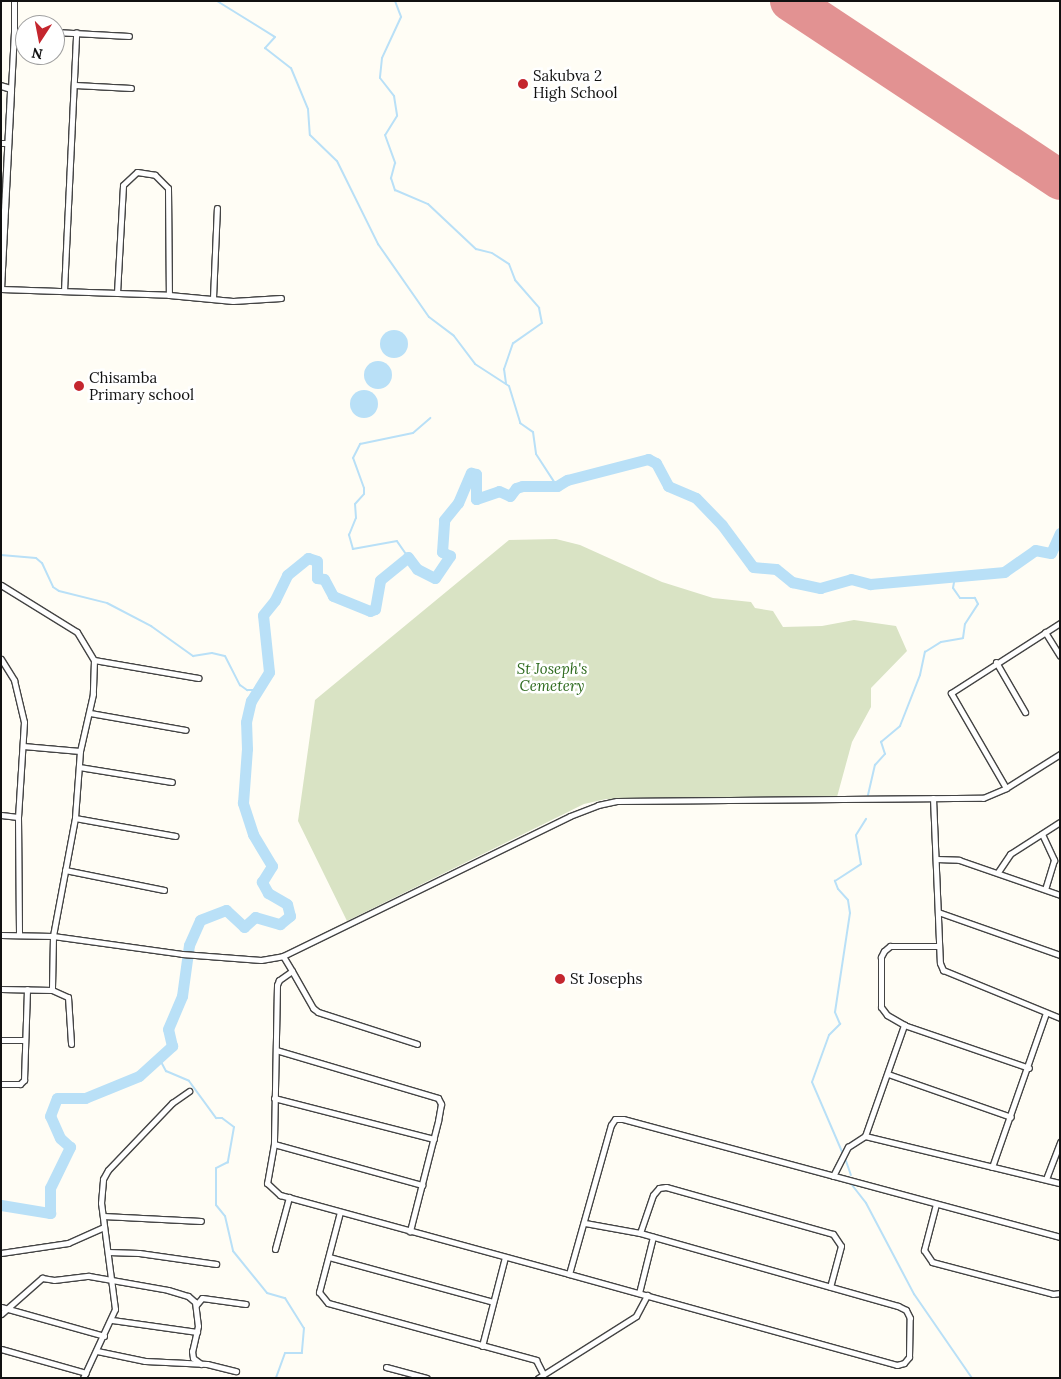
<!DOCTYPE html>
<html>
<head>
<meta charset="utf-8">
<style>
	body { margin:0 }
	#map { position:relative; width:1061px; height:1379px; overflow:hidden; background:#fffdf5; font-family:Lora,serif }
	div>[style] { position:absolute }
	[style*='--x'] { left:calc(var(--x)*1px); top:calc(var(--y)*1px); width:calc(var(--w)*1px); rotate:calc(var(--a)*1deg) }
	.cemetery>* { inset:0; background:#d9e3c4 }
	.water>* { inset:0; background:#b9e0f7 }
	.round { border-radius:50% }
	.stream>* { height:2px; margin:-1px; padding:0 1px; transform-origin:1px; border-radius:1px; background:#b9e0f7 }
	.river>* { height:11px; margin:-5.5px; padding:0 5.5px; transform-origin:5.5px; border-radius:5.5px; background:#b9e0f7 }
	.runway>* { height:40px; margin:-20px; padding:0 20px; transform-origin:20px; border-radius:20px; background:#e29292 }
	.roads { filter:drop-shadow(1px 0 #444) drop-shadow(-1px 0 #444) drop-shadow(0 1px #444) drop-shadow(0 -1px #444) }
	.minor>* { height:5px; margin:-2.5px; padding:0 2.5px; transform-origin:2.5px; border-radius:2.5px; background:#fff }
	.tertiary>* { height:6px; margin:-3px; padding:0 3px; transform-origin:3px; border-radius:3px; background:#fff }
	.dots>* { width:14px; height:14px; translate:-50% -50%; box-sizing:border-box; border:2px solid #fff; border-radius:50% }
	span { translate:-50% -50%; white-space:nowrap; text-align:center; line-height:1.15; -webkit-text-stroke:5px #fff; paint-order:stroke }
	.poi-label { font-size:15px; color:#111 }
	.left { translate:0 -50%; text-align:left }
	.park-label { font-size:15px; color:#2f6b1f; font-style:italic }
	.frame { position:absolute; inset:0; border:2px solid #111; pointer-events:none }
	.north { position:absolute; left:15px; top:15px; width:50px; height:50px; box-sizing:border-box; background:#fff; border:1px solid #a0a0a0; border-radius:50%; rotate:191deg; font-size:14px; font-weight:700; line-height:20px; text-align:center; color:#111 }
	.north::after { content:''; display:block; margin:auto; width:18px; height:22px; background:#c4262e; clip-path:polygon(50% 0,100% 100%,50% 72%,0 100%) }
</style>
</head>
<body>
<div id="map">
	<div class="cemetery">
		<i style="clip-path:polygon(556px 539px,580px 545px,662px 582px,713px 598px,751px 602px,755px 608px,773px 611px,783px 627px,822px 626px,854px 620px,896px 626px,907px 651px,871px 688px,871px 707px,852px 742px,837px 797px,606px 799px,584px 804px,347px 921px,298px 821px,315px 700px,509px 540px)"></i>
	</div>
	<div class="water">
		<i class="round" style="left:380px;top:330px;width:28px;height:28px"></i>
		<i class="round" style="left:364px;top:361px;width:28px;height:28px"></i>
		<i class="round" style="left:350px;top:390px;width:28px;height:28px"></i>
	</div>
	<div class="stream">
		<i style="--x:217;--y:1;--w:68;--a:31.8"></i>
		<i style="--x:275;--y:37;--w:15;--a:132"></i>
		<i style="--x:265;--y:48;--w:33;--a:38"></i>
		<i style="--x:291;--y:68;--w:44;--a:67.5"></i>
		<i style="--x:308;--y:109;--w:26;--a:86"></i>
		<i style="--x:310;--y:135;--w:37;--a:44"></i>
		<i style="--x:337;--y:161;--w:93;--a:63.7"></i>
		<i style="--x:378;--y:244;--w:89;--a:55.1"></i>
		<i style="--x:429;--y:317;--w:31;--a:37"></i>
		<i style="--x:454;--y:336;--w:35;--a:53"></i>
		<i style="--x:475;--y:364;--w:40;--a:32.9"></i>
		<i style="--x:509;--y:386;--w:39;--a:73"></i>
		<i style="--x:520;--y:423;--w:16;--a:35"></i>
		<i style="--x:533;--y:432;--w:22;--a:82"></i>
		<i style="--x:536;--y:454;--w:38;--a:57"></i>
		<i style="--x:395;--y:1;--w:17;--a:69"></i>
		<i style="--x:401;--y:17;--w:45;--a:114.9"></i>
		<i style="--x:382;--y:58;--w:20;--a:96"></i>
		<i style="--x:380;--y:78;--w:23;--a:52"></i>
		<i style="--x:394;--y:96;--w:20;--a:81"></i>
		<i style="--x:397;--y:116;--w:22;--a:122"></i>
		<i style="--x:385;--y:135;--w:30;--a:70"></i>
		<i style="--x:395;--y:163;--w:16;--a:105"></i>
		<i style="--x:391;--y:178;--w:13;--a:72"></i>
		<i style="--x:395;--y:190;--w:36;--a:23"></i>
		<i style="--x:428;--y:204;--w:66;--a:43.2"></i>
		<i style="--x:476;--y:249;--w:16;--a:14"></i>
		<i style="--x:492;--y:253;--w:20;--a:33"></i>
		<i style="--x:509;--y:264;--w:17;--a:69"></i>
		<i style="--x:515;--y:280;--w:37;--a:49"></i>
		<i style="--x:539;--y:308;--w:15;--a:79"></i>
		<i style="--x:542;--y:323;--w:35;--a:145"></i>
		<i style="--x:513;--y:343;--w:28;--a:109"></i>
		<i style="--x:504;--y:369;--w:15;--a:82"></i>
		<i style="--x:1;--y:555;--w:35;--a:5"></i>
		<i style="--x:36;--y:558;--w:8;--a:40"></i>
		<i style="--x:42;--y:563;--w:26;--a:65"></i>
		<i style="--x:53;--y:587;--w:7;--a:34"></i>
		<i style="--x:59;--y:591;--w:49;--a:14"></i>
		<i style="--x:107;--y:603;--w:50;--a:27.6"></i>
		<i style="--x:151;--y:626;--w:52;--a:35.5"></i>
		<i style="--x:193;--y:656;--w:19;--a:-9"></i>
		<i style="--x:212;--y:653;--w:13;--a:13"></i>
		<i style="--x:225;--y:656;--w:33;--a:63"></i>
		<i style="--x:240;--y:685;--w:9;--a:36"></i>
		<i style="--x:247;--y:690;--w:11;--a:0"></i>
		<i style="--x:408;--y:557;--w:19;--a:-125"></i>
		<i style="--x:397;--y:541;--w:45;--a:169.7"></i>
		<i style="--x:353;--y:549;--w:15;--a:-106"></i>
		<i style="--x:349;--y:535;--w:18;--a:-68"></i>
		<i style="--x:356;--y:518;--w:14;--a:-94"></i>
		<i style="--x:355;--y:504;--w:13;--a:-48"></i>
		<i style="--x:364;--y:494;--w:6;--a:-90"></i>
		<i style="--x:364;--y:488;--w:32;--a:-110"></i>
		<i style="--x:353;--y:458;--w:16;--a:-63"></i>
		<i style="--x:360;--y:444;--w:54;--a:-11.7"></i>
		<i style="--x:413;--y:433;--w:23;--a:-41"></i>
		<i style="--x:868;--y:795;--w:31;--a:-77"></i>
		<i style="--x:875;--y:765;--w:15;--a:-48"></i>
		<i style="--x:885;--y:754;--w:13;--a:-108"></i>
		<i style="--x:881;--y:742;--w:25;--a:-40"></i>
		<i style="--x:900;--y:726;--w:55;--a:-68.6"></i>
		<i style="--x:920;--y:675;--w:24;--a:-78"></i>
		<i style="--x:925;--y:652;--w:19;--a:-32"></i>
		<i style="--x:941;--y:642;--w:22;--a:-10"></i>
		<i style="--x:963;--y:638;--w:14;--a:-82"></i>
		<i style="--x:965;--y:624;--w:24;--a:-57"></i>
		<i style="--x:978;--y:604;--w:7;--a:-117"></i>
		<i style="--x:975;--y:598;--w:15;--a:180"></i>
		<i style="--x:960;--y:598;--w:12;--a:-125"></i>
		<i style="--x:953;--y:588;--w:11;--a:-80"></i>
		<i style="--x:159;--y:1058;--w:15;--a:62"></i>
		<i style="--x:166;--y:1071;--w:25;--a:23"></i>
		<i style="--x:189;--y:1081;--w:46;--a:53.9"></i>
		<i style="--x:216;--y:1118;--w:6;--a:0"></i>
		<i style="--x:222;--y:1118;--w:15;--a:37"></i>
		<i style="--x:234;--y:1127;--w:36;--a:100"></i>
		<i style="--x:228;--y:1162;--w:13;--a:153"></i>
		<i style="--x:216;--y:1168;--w:37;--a:90"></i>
		<i style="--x:216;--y:1205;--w:14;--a:51"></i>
		<i style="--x:225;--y:1216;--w:36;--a:77"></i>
		<i style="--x:233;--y:1251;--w:54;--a:51"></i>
		<i style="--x:267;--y:1293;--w:19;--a:16"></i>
		<i style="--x:285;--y:1298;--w:36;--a:58"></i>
		<i style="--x:304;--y:1328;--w:25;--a:95"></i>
		<i style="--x:302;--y:1353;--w:17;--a:180"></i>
		<i style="--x:285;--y:1353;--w:27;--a:110"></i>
		<i style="--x:843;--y:1154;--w:78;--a:-113.3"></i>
		<i style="--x:812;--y:1082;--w:50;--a:-70.1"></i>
		<i style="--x:829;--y:1035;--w:16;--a:-45"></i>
		<i style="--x:840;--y:1024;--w:13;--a:-113"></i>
		<i style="--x:835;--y:1012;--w:100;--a:-81.4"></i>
		<i style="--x:850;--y:913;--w:13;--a:-99"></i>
		<i style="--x:848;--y:900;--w:15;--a:-132"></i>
		<i style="--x:838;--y:889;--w:9;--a:-111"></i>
		<i style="--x:835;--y:881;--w:31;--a:-33"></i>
		<i style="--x:861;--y:864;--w:29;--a:-100"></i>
		<i style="--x:856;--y:835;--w:19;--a:-58"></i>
		<i style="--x:845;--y:1158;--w:18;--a:71"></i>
		<i style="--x:852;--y:1185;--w:23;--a:52"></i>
		<i style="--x:866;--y:1203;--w:103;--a:62.2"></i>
		<i style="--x:914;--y:1294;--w:102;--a:55.4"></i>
	</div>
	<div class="river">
		<i style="--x:1;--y:1205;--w:50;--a:9.3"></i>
		<i style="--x:50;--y:1213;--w:25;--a:-90"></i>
		<i style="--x:50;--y:1188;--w:46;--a:-64"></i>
		<i style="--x:70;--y:1147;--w:13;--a:-138"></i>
		<i style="--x:60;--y:1138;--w:24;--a:-114"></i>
		<i style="--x:50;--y:1116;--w:19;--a:-69"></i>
		<i style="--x:57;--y:1098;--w:28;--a:0"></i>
		<i style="--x:85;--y:1098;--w:58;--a:-22.2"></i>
		<i style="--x:139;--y:1076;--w:45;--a:-42.3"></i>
		<i style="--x:172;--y:1046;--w:17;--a:-103"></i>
		<i style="--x:168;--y:1029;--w:36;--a:-67"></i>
		<i style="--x:182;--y:996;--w:51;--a:-82.2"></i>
		<i style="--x:189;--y:945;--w:27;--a:-66"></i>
		<i style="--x:200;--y:920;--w:28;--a:-21"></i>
		<i style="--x:226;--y:910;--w:25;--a:43"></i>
		<i style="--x:244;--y:927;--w:15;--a:-42"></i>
		<i style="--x:255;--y:917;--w:26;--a:16"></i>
		<i style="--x:280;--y:924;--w:13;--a:-39"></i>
		<i style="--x:290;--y:916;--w:12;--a:-104"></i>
		<i style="--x:287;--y:904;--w:22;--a:-150"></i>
		<i style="--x:268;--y:893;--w:13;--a:-119"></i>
		<i style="--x:262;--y:882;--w:19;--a:-58"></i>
		<i style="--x:272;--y:866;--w:37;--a:-121"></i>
		<i style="--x:253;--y:834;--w:33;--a:-108"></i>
		<i style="--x:243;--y:803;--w:54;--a:-85.8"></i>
		<i style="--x:247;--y:749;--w:27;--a:-92"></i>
		<i style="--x:246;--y:722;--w:22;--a:-77"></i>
		<i style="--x:251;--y:701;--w:34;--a:-58"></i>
		<i style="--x:269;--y:672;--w:57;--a:-96"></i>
		<i style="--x:263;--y:615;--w:19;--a:-51"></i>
		<i style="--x:275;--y:600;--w:28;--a:-64"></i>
		<i style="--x:287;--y:575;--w:27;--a:-39"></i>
		<i style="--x:308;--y:558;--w:9;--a:18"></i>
		<i style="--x:317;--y:561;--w:17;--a:90"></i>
		<i style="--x:317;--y:578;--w:7;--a:8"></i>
		<i style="--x:324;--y:579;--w:19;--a:62"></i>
		<i style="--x:333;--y:596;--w:40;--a:22"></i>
		<i style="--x:370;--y:611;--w:5;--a:-22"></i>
		<i style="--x:375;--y:609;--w:29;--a:-80"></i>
		<i style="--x:380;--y:580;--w:36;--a:-39"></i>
		<i style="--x:408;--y:557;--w:15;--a:53"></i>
		<i style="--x:417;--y:569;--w:20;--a:27"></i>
		<i style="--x:435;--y:578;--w:27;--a:-56"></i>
		<i style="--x:450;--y:556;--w:9;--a:-153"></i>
		<i style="--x:442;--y:552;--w:32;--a:-86"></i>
		<i style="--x:444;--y:520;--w:22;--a:-51"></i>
		<i style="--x:458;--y:503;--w:33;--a:-67"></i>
		<i style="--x:471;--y:473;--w:5;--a:11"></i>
		<i style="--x:476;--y:474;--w:25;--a:90"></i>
		<i style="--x:476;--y:499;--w:24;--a:-19"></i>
		<i style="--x:499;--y:491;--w:12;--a:24"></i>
		<i style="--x:510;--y:496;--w:10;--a:-53"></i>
		<i style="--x:516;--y:488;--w:6;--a:-18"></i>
		<i style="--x:522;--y:486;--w:35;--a:0"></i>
		<i style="--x:557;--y:486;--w:12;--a:-31"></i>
		<i style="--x:567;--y:480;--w:84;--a:-14.5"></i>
		<i style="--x:648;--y:459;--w:9;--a:27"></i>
		<i style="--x:656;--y:463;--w:26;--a:62"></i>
		<i style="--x:668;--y:486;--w:30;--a:23"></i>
		<i style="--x:696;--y:498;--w:37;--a:46"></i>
		<i style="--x:722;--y:525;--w:52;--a:53.6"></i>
		<i style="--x:753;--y:567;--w:23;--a:5"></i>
		<i style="--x:776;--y:569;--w:21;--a:39"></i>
		<i style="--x:792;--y:582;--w:29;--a:12"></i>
		<i style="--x:820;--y:588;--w:32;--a:-16"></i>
		<i style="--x:851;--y:579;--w:20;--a:15"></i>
		<i style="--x:870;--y:584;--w:135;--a:-5.1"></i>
		<i style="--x:1004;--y:572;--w:38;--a:-35"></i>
		<i style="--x:1035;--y:550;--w:16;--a:11"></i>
		<i style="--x:1051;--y:553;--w:22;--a:-66"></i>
	</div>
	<div class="runway">
		<i style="--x:790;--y:1;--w:324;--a:33.5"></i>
	</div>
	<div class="roads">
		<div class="minor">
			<i style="--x:14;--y:32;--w:31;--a:-90"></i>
			<i style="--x:55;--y:32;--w:74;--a:3.1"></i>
			<i style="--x:75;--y:85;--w:56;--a:3.1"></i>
			<i style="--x:11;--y:89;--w:57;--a:-87"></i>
			<i style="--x:14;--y:32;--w:11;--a:0"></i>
			<i style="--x:1;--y:143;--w:6;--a:0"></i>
			<i style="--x:1;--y:289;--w:168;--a:2"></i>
			<i style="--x:169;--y:295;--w:64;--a:5.4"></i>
			<i style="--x:233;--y:301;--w:48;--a:-3.6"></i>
			<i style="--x:64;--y:291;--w:259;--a:-87.3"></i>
			<i style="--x:117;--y:293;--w:108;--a:-86.8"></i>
			<i style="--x:123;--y:185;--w:19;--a:-43"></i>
			<i style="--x:137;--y:172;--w:18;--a:9"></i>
			<i style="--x:155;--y:175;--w:18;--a:45"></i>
			<i style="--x:168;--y:188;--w:107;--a:89.5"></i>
			<i style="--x:213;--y:298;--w:90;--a:-87.5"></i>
			<i style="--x:1;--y:585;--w:89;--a:31.7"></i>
			<i style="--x:77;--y:632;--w:33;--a:59"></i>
			<i style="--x:94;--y:660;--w:34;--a:92"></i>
			<i style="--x:93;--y:694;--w:58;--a:102.8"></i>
			<i style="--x:80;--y:751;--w:67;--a:94.3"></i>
			<i style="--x:75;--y:818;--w:120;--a:100.6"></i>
			<i style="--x:53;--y:936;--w:54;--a:91.1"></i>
			<i style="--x:52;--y:990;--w:17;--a:24"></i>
			<i style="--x:68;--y:997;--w:47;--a:86.3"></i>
			<i style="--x:1045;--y:632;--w:28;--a:58"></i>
			<i style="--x:1;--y:659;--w:25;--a:58"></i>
			<i style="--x:14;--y:680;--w:43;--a:76.6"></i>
			<i style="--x:24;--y:722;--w:95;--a:93.6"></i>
			<i style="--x:18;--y:817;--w:118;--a:89.5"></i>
			<i style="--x:94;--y:660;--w:106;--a:9.8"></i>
			<i style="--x:996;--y:662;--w:58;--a:59.9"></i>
			<i style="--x:90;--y:713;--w:97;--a:10"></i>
			<i style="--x:23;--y:746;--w:57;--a:5"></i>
			<i style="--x:79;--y:767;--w:94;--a:9.2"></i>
			<i style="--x:1006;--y:788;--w:110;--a:-120.1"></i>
			<i style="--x:951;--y:693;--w:130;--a:-32.7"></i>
			<i style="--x:933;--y:798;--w:165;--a:87.6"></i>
			<i style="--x:940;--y:963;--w:8;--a:67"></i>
			<i style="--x:943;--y:970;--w:126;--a:22.3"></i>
			<i style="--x:1;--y:815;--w:17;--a:7"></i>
			<i style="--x:75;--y:818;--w:102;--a:10.2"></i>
			<i style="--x:1042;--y:834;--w:29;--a:65"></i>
			<i style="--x:1054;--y:860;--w:30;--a:107"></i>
			<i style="--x:936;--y:859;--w:23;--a:2"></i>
			<i style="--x:959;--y:860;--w:107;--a:19.1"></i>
			<i style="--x:65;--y:870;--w:101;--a:11.4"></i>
			<i style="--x:998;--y:872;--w:22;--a:-56"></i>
			<i style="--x:1010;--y:854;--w:59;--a:-32.6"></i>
			<i style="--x:938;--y:912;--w:129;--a:19.4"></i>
			<i style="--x:1;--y:935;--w:52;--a:1.1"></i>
			<i style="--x:53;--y:936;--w:130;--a:7.9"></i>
			<i style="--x:182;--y:954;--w:79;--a:4.3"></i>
			<i style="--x:261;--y:960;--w:22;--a:-10"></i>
			<i style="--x:283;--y:956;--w:319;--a:-26"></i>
			<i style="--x:570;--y:816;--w:30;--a:-21"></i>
			<i style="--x:598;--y:805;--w:19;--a:-12"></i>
			<i style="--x:617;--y:801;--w:366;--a:-0.5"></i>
			<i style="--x:983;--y:798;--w:25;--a:-23"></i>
			<i style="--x:1006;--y:788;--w:64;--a:-32.2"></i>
			<i style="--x:939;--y:946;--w:49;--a:180"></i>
			<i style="--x:890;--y:946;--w:8;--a:140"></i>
			<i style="--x:884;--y:951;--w:7;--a:117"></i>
			<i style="--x:881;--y:957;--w:50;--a:90"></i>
			<i style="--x:881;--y:1007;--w:10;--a:53"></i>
			<i style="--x:887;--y:1015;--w:20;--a:30"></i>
			<i style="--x:904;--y:1025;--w:132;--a:19"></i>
			<i style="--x:283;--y:956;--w:17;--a:59"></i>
			<i style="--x:292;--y:971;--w:16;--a:145"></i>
			<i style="--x:279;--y:980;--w:5;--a:112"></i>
			<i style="--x:277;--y:985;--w:159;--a:91.1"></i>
			<i style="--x:274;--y:1144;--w:40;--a:100"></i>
			<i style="--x:267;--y:1183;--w:18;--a:43"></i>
			<i style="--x:280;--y:1195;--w:300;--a:15.3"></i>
			<i style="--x:569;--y:1274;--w:155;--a:-74.3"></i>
			<i style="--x:611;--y:1125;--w:7;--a:-56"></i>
			<i style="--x:615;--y:1119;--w:8;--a:0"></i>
			<i style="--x:623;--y:1119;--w:453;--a:15.1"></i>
			<i style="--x:292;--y:971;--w:43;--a:60.4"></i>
			<i style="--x:313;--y:1008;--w:6;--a:39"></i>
			<i style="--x:318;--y:1012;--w:104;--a:17.9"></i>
			<i style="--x:1;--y:989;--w:51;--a:1.1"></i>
			<i style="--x:1;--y:1040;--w:24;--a:0"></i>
			<i style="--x:276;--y:1050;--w:169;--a:16.5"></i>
			<i style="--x:438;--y:1098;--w:7;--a:63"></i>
			<i style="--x:441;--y:1104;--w:17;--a:100"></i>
			<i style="--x:438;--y:1121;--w:114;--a:104.3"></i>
			<i style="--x:888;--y:1074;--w:130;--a:19.3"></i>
			<i style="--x:1;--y:1084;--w:19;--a:0"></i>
			<i style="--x:20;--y:1084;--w:6;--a:-45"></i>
			<i style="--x:24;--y:1080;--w:91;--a:-88.1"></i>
			<i style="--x:274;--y:1098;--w:165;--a:14.4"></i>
			<i style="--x:865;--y:1136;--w:201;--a:13.6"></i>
			<i style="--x:274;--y:1144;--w:154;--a:15.5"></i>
			<i style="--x:992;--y:1167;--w:163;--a:-70.7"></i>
			<i style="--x:833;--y:1176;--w:33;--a:-63"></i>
			<i style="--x:848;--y:1147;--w:20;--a:-33"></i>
			<i style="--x:865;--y:1136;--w:118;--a:-70.6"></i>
			<i style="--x:1046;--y:1179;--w:40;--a:-69"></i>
			<i style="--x:936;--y:1204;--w:48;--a:104.6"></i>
			<i style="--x:924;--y:1250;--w:14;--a:56"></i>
			<i style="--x:932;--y:1262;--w:125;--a:14.8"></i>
			<i style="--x:1053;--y:1294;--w:7;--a:-8"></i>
			<i style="--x:340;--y:1212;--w:83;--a:104.7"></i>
			<i style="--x:319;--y:1292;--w:14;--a:51"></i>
			<i style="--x:328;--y:1303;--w:216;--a:15.3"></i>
			<i style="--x:536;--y:1360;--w:16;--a:63"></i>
			<i style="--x:103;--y:1216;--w:98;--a:2.9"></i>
			<i style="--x:640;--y:1233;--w:40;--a:-71.1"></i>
			<i style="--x:653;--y:1195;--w:9;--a:-49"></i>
			<i style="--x:659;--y:1188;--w:7;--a:-8"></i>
			<i style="--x:666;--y:1187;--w:173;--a:15.7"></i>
			<i style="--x:833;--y:1234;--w:14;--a:56"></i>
			<i style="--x:841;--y:1246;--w:42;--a:105"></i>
			<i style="--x:275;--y:1249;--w:54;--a:-74.9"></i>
			<i style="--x:108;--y:1252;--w:31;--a:2"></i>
			<i style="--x:139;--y:1253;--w:78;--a:8.1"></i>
			<i style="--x:1;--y:1253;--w:68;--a:-8.5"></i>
			<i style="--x:68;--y:1243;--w:39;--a:-24"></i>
			<i style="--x:329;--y:1257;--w:170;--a:15.3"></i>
			<i style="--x:569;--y:1274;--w:340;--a:15.5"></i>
			<i style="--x:897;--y:1365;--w:7;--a:-16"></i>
			<i style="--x:904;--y:1363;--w:8;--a:-50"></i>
			<i style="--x:909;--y:1357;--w:39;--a:-89"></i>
			<i style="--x:910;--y:1318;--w:9;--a:-117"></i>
			<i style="--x:906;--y:1310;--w:9;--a:-153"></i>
			<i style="--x:898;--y:1306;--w:268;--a:-164.2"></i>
			<i style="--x:640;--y:1233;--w:56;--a:-169.7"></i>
			<i style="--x:639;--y:1293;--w:58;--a:-76"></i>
			<i style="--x:196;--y:1305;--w:9;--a:-49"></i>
			<i style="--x:202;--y:1298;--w:44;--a:7.8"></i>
			<i style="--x:1;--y:1307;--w:107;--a:15.7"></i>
			<i style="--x:1;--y:1314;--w:55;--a:-41.3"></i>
			<i style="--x:42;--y:1278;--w:12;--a:9"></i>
			<i style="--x:54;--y:1280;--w:35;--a:-7"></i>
			<i style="--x:89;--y:1276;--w:80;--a:10"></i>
			<i style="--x:168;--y:1290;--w:21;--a:17"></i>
			<i style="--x:188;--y:1296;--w:9;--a:41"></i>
			<i style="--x:195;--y:1302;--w:24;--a:83"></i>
			<i style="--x:198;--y:1326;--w:26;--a:103"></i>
			<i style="--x:192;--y:1351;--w:7;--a:82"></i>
			<i style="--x:193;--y:1358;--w:10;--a:37"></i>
			<i style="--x:112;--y:1320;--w:86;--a:8"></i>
			<i style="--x:482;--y:1346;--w:92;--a:-75.5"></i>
			<i style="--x:1;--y:1349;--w:88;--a:15.8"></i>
			<i style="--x:97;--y:1351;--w:49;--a:11.8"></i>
			<i style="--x:145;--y:1361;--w:62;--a:2.8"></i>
			<i style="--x:207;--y:1364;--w:30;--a:14"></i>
			<i style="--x:386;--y:1367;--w:42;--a:15"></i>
			<i style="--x:83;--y:1378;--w:76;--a:-65.1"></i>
			<i style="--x:115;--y:1309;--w:107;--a:-97.5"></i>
			<i style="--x:101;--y:1203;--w:24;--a:-85"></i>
			<i style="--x:103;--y:1179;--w:10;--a:-61"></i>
			<i style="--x:108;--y:1170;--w:93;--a:-46.3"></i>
			<i style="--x:172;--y:1103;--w:21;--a:-35"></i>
			<i style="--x:538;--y:1378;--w:116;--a:-32.3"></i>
			<i style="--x:636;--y:1316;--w:24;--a:-62"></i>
		</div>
		<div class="tertiary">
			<i style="--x:1;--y:86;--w:10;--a:17"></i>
			<i style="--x:11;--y:89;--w:3;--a:90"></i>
			<i style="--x:11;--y:92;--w:197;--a:92.9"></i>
		</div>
	</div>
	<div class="dots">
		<i style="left:523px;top:84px;background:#c4262e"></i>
		<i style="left:79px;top:386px;background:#c4262e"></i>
		<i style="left:560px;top:979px;background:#c4262e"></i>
	</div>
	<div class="poi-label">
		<span class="left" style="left:533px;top:84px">Sakubva 2<br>High School</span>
		<span class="left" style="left:89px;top:386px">Chisamba<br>Primary school</span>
		<span class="left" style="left:570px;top:979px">St Josephs</span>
	</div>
	<div class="park-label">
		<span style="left:552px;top:677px">St Joseph's<br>Cemetery</span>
	</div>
	<div class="frame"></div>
	<div class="north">N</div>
</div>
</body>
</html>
